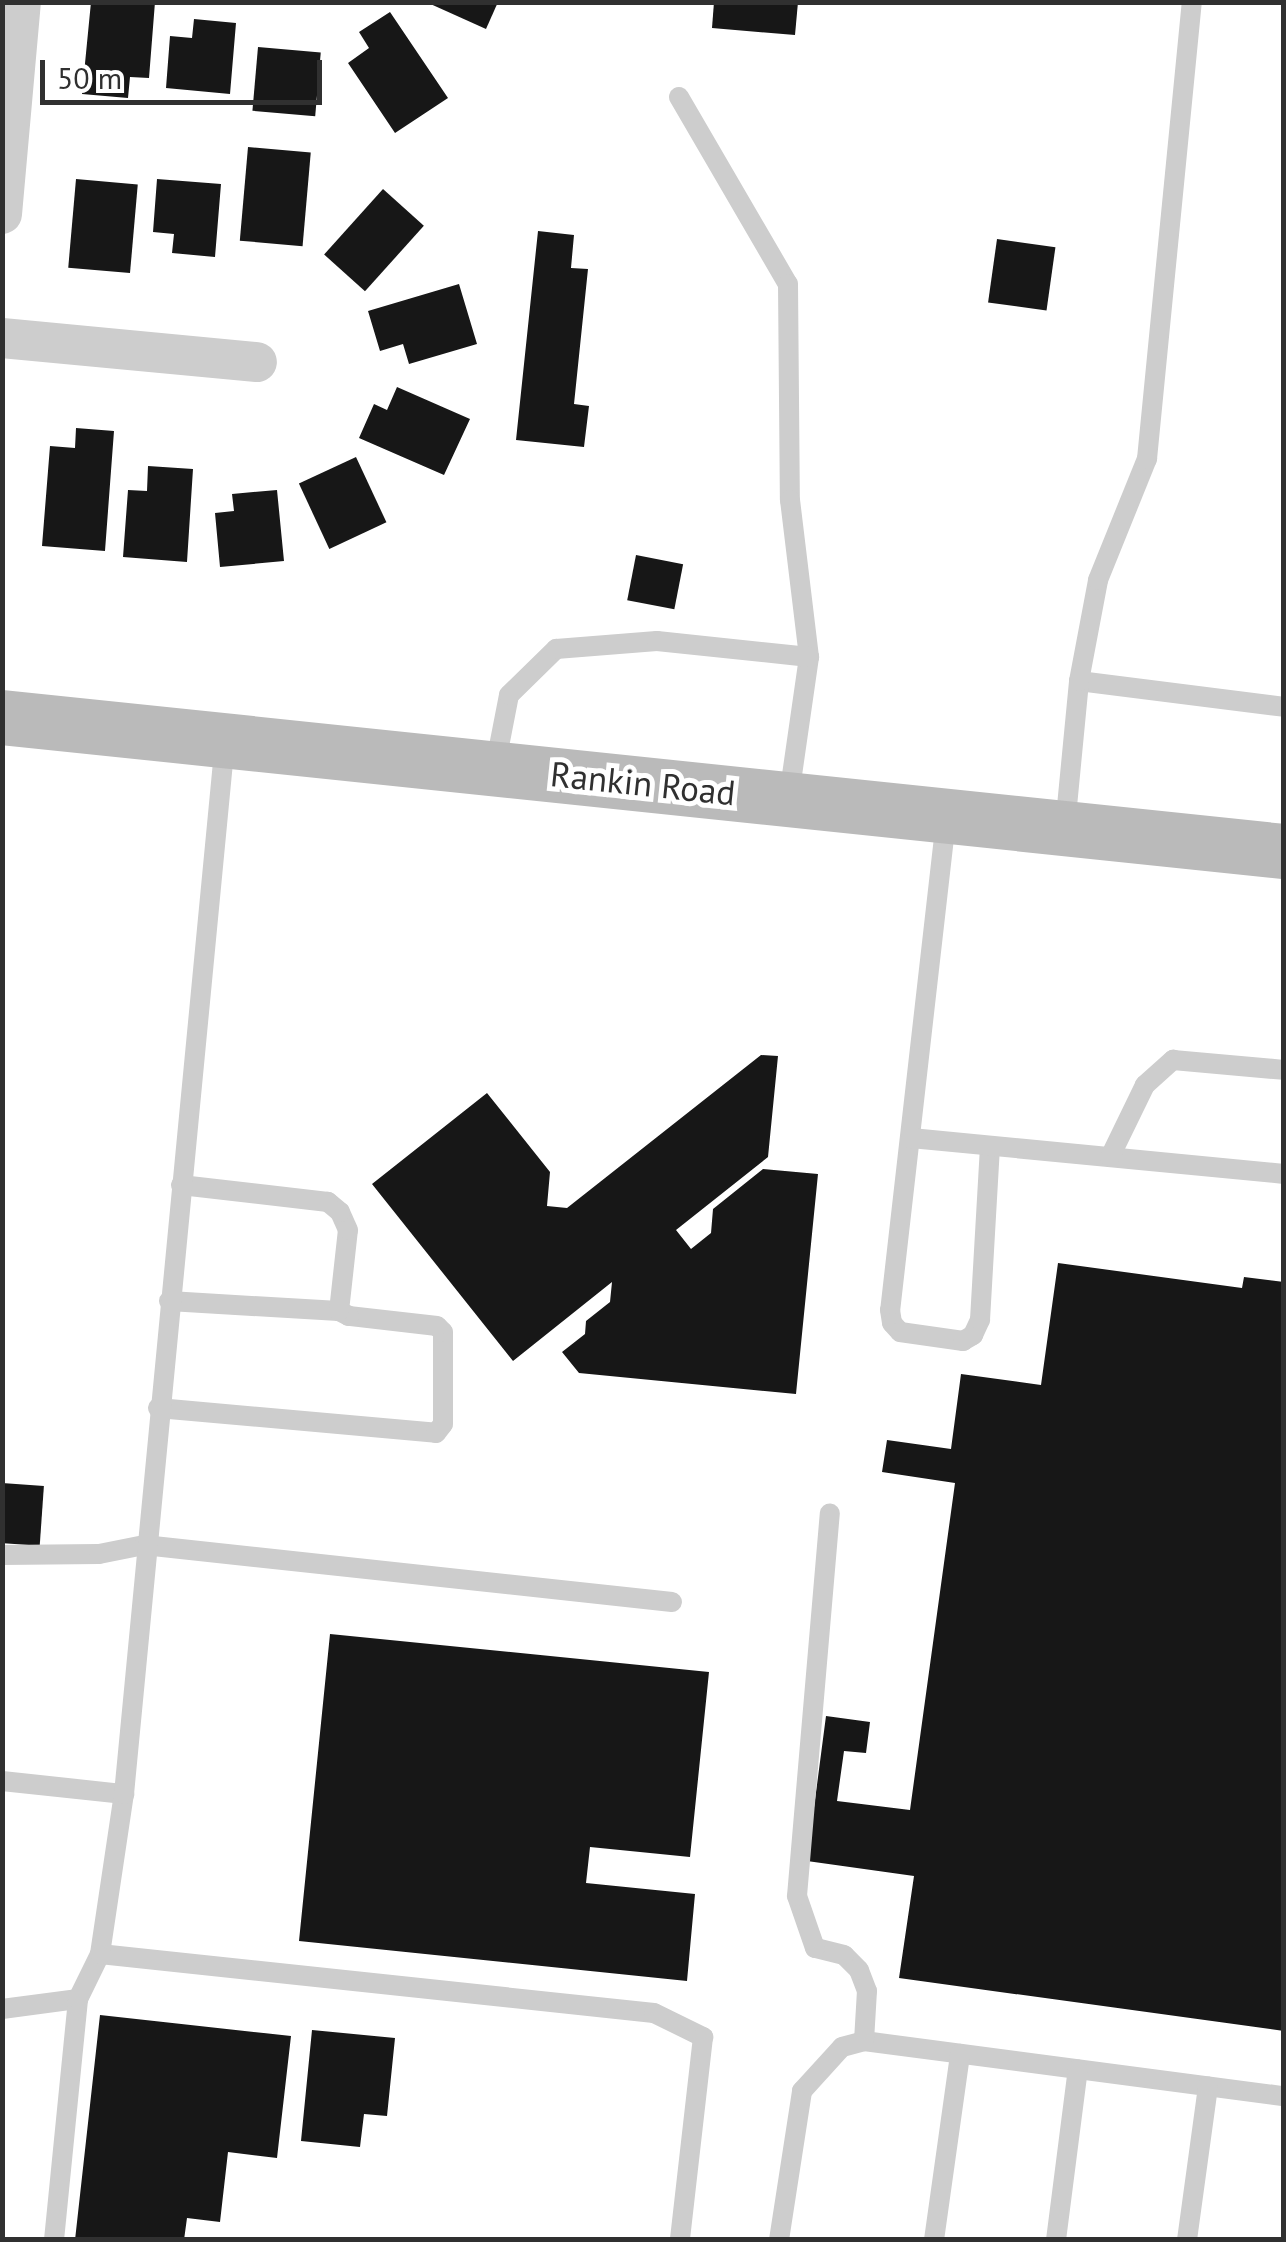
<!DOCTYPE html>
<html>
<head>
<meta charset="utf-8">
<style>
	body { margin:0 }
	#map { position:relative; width:1286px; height:2242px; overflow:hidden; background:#fff; font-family:"PT Sans",sans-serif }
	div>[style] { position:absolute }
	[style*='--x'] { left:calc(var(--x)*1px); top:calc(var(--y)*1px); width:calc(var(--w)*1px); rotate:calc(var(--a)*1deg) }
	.building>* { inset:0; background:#171717; transform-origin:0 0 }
	.service>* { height:20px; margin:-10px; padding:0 10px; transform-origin:10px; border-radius:10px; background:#cdcdcd }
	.minor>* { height:40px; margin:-20px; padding:0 20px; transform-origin:20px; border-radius:20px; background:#cdcdcd }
	.secondary>* { height:55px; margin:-27.5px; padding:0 27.5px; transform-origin:27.5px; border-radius:27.5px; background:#bababa }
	span { translate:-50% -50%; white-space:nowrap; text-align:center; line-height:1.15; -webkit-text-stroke:10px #fff; paint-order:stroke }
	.street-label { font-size:35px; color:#303030 }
	.frame { position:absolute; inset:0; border:5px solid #303030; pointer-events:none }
	.scale { position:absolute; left:40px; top:60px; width:282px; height:45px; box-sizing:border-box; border:5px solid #303030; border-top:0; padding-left:12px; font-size:30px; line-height:35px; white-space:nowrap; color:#303030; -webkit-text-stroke:8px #fff; paint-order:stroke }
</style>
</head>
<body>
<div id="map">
	<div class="building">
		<i style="clip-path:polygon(91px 2px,155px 2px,149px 78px,130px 77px,128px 98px,82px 94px)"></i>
		<i style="clip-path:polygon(426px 2px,498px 2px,486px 29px)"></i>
		<i style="clip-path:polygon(714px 2px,798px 2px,795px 35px,712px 28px)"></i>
		<i style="clip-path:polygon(390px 12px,448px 98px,395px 133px,348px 63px,369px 48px,359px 32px)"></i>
		<i style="clip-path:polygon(194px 19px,236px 23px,230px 94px,166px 88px,170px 36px,192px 38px)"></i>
		<i style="left:258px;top:47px;width:63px;height:64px;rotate:5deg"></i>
		<i style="left:248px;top:147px;width:63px;height:94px;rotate:5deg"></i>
		<i style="left:76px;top:179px;width:62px;height:89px;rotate:5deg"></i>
		<i style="clip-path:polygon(157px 179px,221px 184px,215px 257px,172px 253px,174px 234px,153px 232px)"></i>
		<i style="left:383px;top:189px;width:55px;height:88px;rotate:42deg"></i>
		<i style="clip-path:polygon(538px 231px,574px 235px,571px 268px,588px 269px,574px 404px,589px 406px,584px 447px,516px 440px)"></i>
		<i style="left:997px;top:239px;width:59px;height:64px;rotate:8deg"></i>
		<i style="clip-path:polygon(459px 284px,477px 344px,409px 364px,403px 344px,380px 351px,368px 311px)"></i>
		<i style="clip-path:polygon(397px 387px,470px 419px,444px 475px,359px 438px,374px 404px,387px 410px)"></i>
		<i style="clip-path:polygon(76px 428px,114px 431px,105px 551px,42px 546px,50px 446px,75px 448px)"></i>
		<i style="left:356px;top:457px;width:72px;height:63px;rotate:65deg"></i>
		<i style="clip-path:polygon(148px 466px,193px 469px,187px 562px,123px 557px,128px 490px,147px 491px)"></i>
		<i style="clip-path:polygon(277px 490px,284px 561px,220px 567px,215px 513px,234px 511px,232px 494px)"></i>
		<i style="left:636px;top:555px;width:48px;height:46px;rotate:11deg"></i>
		<i style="clip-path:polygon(761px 1055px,778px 1056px,768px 1157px,676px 1230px,691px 1249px,711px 1233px,713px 1209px,763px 1169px,818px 1174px,796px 1394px,579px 1373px,562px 1352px,585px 1334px,586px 1321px,610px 1302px,612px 1282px,513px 1361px,372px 1184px,487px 1093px,550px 1172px,547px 1206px,567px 1208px)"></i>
		<i style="clip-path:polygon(1058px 1263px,1242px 1288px,1244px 1277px,1284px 1282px,1284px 2031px,899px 1978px,914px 1876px,807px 1861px,826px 1716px,870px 1722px,866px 1753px,844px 1751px,837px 1801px,910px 1810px,955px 1483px,882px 1472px,887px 1440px,951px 1449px,961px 1374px,1041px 1385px)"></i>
		<i style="left:2px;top:1483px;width:42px;height:60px;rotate:4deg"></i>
		<i style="clip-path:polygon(330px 1634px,709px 1672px,690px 1857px,590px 1847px,586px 1883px,695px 1894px,687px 1981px,299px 1941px)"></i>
		<i style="clip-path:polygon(100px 2015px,291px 2036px,277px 2158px,228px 2152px,220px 2222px,187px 2218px,184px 2240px,75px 2240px)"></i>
		<i style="clip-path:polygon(312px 2030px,395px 2038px,387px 2116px,364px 2114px,360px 2147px,301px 2141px)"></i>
	</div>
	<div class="service">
		<i style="--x:679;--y:97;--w:216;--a:59.8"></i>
		<i style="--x:788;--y:284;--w:216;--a:89.5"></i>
		<i style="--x:790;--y:500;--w:158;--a:83.1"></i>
		<i style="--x:809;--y:657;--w:139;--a:98.2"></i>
		<i style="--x:1079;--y:681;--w:207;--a:7.2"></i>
		<i style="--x:495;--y:767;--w:73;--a:-79"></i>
		<i style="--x:509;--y:695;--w:66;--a:-44.4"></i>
		<i style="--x:556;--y:649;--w:101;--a:-4.5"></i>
		<i style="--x:657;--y:641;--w:153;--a:6"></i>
		<i style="--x:946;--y:820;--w:493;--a:96.5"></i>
		<i style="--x:890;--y:1310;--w:13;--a:81"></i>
		<i style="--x:892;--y:1323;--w:12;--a:48"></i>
		<i style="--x:900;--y:1332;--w:64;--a:8.1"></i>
		<i style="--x:963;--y:1341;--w:12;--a:-31"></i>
		<i style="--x:973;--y:1335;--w:17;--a:-65"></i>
		<i style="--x:980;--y:1320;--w:174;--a:-86.7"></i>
		<i style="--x:1065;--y:827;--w:147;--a:-84.5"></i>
		<i style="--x:1079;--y:681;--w:103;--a:-79.3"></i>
		<i style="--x:1098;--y:580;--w:131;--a:-68"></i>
		<i style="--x:1147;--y:459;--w:459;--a:-84.4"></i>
		<i style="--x:911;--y:1138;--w:375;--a:5.5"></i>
		<i style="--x:1110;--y:1157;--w:80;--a:-64.1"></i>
		<i style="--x:1145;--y:1085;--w:38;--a:-42"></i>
		<i style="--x:1173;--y:1060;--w:111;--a:5.1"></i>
		<i style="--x:169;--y:1301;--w:170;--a:3.4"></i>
		<i style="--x:158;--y:1408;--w:279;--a:5.1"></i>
		<i style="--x:436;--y:1433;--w:11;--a:-52"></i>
		<i style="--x:443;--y:1424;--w:92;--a:-90"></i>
		<i style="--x:443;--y:1332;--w:8;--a:-135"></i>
		<i style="--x:437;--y:1326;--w:89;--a:-173.5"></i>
		<i style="--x:349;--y:1316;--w:11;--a:-153"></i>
		<i style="--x:339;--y:1311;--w:81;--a:-83.7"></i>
		<i style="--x:348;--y:1230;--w:20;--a:-114"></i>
		<i style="--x:340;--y:1212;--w:16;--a:-140"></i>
		<i style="--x:328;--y:1202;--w:148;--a:-173.4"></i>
		<i style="--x:2;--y:1555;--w:97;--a:-0.6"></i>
		<i style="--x:99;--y:1554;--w:46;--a:-11.3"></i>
		<i style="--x:144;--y:1545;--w:531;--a:6.16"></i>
		<i style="--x:2;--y:1781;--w:123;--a:6.1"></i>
		<i style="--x:100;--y:1954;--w:557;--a:6.08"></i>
		<i style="--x:654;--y:2013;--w:55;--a:26.1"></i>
		<i style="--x:703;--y:2037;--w:204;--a:96.5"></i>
		<i style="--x:2;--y:2009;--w:77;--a:-7.5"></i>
		<i style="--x:864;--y:2041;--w:424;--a:7.5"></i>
		<i style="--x:54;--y:2240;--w:242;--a:-84.3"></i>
		<i style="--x:78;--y:1999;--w:50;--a:-63.9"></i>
		<i style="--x:100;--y:1954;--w:162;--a:-81.5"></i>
		<i style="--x:124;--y:1794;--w:1057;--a:-84.52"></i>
		<i style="--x:779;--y:2240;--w:151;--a:-81.2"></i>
		<i style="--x:802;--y:2091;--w:59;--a:-47.7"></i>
		<i style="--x:842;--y:2047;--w:23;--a:-15"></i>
		<i style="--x:864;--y:2041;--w:50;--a:-86.6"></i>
		<i style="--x:867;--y:1991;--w:22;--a:-111"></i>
		<i style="--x:859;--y:1970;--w:21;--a:-135"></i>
		<i style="--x:844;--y:1955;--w:30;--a:-166"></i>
		<i style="--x:815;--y:1948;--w:55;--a:-109.1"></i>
		<i style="--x:797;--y:1896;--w:384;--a:-85.1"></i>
		<i style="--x:934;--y:2240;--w:188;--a:-82"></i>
		<i style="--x:1056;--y:2240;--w:172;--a:-82.7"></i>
		<i style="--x:1187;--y:2240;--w:155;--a:-82.2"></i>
	</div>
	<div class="minor">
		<i style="--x:2;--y:214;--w:213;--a:-84.9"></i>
		<i style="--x:2;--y:338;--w:256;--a:5.4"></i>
	</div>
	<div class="secondary">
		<i style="--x:2;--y:717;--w:1289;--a:5.97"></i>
	</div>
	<div class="street-label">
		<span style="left:643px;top:783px;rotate:6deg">Rankin Road</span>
	</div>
	<div class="frame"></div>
	<div class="scale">50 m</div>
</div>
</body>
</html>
